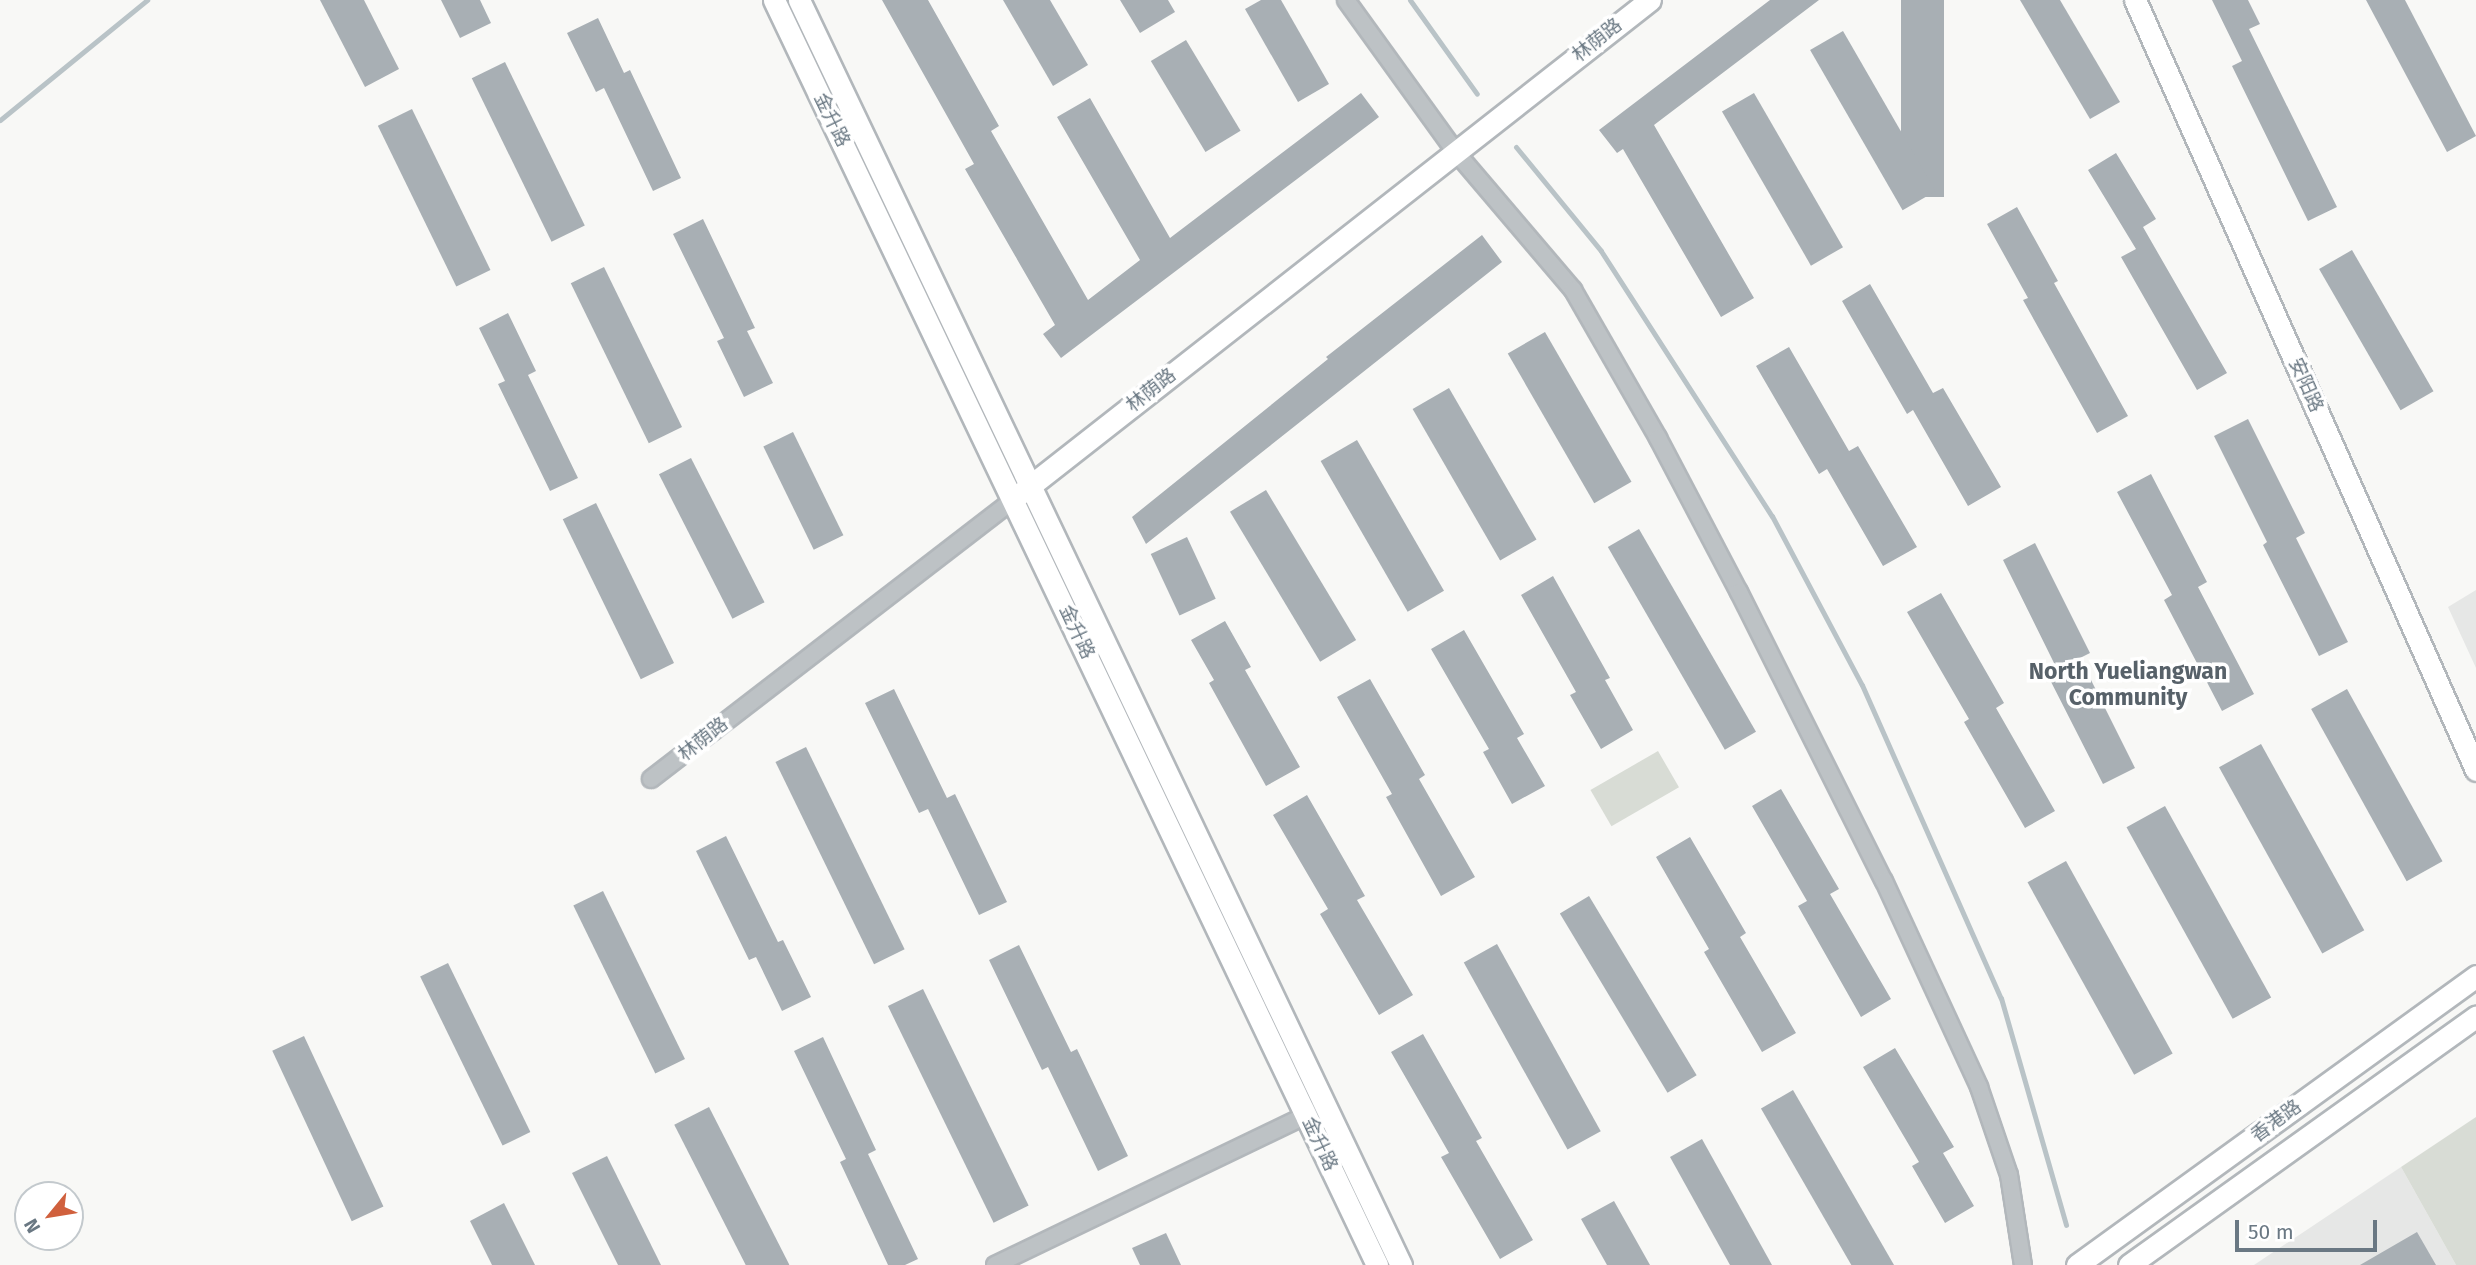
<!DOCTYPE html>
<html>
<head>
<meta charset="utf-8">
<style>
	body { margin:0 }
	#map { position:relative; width:2476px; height:1265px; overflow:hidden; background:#f8f8f6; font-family:"Fira Sans","Noto Sans SC",sans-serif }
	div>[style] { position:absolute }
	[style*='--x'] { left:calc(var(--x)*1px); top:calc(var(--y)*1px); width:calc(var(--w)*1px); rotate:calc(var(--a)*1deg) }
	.built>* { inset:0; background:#e6e7e6 }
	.green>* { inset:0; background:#d8dcd5; transform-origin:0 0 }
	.stream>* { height:5px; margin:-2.5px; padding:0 2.5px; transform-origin:2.5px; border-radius:2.5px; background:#b9c3c7 }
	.building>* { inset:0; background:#a8afb4; transform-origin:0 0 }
	.roads { filter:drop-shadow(2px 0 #b2b7bb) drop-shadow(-2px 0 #b2b7bb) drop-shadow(0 2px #b2b7bb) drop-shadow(0 -2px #b2b7bb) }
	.street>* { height:16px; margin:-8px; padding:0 8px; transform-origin:8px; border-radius:8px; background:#bdc2c5 }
	.secondary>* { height:21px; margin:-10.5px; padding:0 10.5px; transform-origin:10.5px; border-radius:10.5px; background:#fff }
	span { translate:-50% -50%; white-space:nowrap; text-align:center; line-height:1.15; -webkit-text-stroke:7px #fff; paint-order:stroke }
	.street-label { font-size:19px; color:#6a7883 }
	.quarter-label { font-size:23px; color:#576169; font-weight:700 }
	.north { position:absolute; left:14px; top:1181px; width:70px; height:70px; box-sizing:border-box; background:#fff; border:2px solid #c3c9cd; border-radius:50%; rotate:240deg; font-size:19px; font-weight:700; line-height:28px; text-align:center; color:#6a7883 }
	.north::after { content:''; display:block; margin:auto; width:24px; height:32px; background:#d0603d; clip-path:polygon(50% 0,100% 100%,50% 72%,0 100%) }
	.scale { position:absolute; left:2235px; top:1220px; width:142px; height:32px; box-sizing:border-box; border:4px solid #6a7883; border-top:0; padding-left:9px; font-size:21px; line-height:24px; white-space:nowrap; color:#6a7883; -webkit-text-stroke:5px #fff; paint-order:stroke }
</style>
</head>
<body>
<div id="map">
	<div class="built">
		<i style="clip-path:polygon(2476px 590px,2476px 668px,2448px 607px)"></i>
		<i style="clip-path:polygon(2401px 1167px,2456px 1265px,2254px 1265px)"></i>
	</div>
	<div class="green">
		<i style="left:1658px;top:751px;width:42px;height:78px;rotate:60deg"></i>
		<i style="clip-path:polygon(2476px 1117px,2476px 1265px,2456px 1265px,2401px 1167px)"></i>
	</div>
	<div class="stream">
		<i style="--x:1410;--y:0;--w:115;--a:54.5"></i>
		<i style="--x:0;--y:120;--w:190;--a:-39.2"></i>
		<i style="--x:1516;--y:147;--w:134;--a:50.7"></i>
		<i style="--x:1601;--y:251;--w:315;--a:57.2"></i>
		<i style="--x:1772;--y:516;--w:191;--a:62"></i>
		<i style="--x:1862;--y:685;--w:342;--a:66.1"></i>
		<i style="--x:2001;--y:998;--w:236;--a:74"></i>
	</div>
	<div class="building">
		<i style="clip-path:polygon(320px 0,364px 0,399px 69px,365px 87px)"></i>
		<i style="clip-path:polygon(441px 0,480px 0,491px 23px,460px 38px)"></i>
		<i style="clip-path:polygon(882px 0,928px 0,999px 126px,991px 131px,1088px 300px,1140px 260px,1057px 117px,1090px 98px,1170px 238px,1361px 93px,1379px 117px,1061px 358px,1043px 334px,1055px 325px,965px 169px,974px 164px)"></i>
		<i style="clip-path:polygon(1003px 0,1050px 0,1088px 65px,1053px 86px)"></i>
		<i style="clip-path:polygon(1120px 0,1168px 0,1175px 12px,1140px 33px)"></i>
		<i style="clip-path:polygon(1261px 0,1281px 0,1329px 84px,1298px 102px,1245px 9px)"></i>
		<i style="clip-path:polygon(1770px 0,1819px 0,1654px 125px,1754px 298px,1721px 317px,1623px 149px,1617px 153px,1599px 130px)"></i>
		<i style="left:1901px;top:0;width:43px;height:197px"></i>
		<i style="clip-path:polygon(2020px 0,2060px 0,2120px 102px,2090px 119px)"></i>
		<i style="clip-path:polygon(2212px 0,2248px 0,2260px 24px,2249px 29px,2337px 207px,2308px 221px,2232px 66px,2242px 61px)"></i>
		<i style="clip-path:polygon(2366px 0,2405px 0,2476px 136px,2447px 152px)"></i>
		<i style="clip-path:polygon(598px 18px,624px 73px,630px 70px,681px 178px,653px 191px,604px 88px,596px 92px,567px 33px)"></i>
		<i style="left:1843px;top:31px;width:185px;height:38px;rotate:60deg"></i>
		<i style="left:1186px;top:40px;width:106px;height:41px;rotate:59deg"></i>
		<i style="left:505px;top:62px;width:182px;height:37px;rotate:64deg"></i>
		<i style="left:1754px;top:93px;width:178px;height:37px;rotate:60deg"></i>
		<i style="left:412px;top:109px;width:179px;height:38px;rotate:64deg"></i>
		<i style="clip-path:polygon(2116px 153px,2156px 219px,2143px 227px,2227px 373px,2197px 390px,2121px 257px,2136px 249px,2088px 170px)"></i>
		<i style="clip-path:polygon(2017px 207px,2058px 281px,2054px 283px,2128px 416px,2097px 433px,2023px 300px,2028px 298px,1987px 224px)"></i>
		<i style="clip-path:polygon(703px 219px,755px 328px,747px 331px,773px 383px,744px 397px,717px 341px,724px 338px,673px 234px)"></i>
		<i style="clip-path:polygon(1482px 235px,1502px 262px,1146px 544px,1132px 517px,1328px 359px,1326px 357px)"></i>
		<i style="left:2352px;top:250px;width:163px;height:38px;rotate:60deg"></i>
		<i style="left:604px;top:267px;width:178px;height:37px;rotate:64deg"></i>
		<i style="clip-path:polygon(1870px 284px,1933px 393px,1943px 388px,2001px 487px,1968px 506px,1913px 410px,1907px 414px,1842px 301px)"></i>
		<i style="clip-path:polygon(508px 313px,536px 371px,528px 375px,578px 478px,550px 491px,498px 384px,505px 381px,479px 328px)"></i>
		<i style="left:1545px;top:332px;width:173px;height:43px;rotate:60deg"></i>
		<i style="clip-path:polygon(1789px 347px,1849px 451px,1858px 446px,1917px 547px,1883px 566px,1827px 469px,1819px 474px,1756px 366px)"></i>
		<i style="left:1449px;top:388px;width:175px;height:42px;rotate:60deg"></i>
		<i style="clip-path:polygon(2248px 419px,2305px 533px,2296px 538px,2348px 642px,2319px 656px,2263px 545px,2267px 542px,2214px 436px)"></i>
		<i style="left:793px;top:432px;width:115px;height:33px;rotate:64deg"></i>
		<i style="left:1357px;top:440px;width:174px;height:42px;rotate:60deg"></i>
		<i style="left:691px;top:458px;width:162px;height:36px;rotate:63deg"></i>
		<i style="clip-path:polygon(2151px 474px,2207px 582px,2198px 587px,2254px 694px,2222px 711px,2164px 600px,2172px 595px,2117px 492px)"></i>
		<i style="left:1266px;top:490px;width:175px;height:42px;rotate:59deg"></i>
		<i style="left:596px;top:503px;width:178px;height:37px;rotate:64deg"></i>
		<i style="left:1639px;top:529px;width:234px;height:36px;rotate:60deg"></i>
		<i style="left:1187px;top:537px;width:68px;height:40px;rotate:65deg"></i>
		<i style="clip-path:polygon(2035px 543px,2090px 653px,2080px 658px,2135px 768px,2103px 784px,2045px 670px,2055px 665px,2003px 560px)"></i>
		<i style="clip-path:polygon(1553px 576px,1610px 678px,1605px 680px,1633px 730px,1601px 749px,1570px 695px,1576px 692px,1521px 595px)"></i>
		<i style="clip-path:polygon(1941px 593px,2004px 703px,1996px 708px,2055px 811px,2025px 828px,1964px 722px,1969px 719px,1907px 612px)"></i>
		<i style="clip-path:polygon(1225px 621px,1251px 667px,1245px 670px,1300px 767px,1266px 786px,1209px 683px,1214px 680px,1191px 640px)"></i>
		<i style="clip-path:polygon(1464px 630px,1524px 734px,1517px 738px,1545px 786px,1512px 804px,1483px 752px,1489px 749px,1431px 649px)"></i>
		<i style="clip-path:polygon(1370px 679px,1425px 775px,1419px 779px,1475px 877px,1441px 896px,1386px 797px,1392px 794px,1337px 697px)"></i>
		<i style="clip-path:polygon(894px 689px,947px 798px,955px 794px,1007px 902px,979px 915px,928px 809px,919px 813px,865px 703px)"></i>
		<i style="left:2347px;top:689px;width:197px;height:41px;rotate:61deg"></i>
		<i style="left:2261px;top:744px;width:213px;height:48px;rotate:61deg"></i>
		<i style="left:806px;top:747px;width:225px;height:34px;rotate:64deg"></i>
		<i style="clip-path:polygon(1781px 789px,1839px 889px,1830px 894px,1891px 999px,1861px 1017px,1798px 906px,1807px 901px,1752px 806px)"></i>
		<i style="clip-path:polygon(1307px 795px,1365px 896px,1357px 900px,1413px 995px,1379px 1015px,1320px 914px,1328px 909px,1273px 815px)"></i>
		<i style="left:2165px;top:806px;width:219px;height:44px;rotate:61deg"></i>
		<i style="clip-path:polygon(726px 836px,778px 942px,783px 940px,811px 997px,782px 1011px,756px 957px,749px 960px,696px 851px)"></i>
		<i style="clip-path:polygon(1690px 837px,1746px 933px,1740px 937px,1796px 1033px,1762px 1052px,1704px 952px,1709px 949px,1656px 857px)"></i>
		<i style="left:2066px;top:861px;width:220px;height:44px;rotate:61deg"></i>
		<i style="left:603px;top:891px;width:187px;height:33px;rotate:64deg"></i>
		<i style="left:1589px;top:896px;width:209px;height:34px;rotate:59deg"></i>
		<i style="left:1497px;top:944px;width:214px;height:38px;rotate:61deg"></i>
		<i style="clip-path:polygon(1019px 945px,1071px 1052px,1077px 1049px,1128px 1156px,1098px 1171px,1048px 1067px,1042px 1070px,989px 960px)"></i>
		<i style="left:448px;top:963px;width:188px;height:31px;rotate:64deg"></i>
		<i style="left:923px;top:989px;width:241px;height:39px;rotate:64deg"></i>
		<i style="clip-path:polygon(1423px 1034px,1482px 1138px,1476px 1141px,1533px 1240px,1500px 1259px,1441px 1157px,1449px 1153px,1391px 1052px)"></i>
		<i style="left:304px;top:1036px;width:188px;height:35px;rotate:65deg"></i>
		<i style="clip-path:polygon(823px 1037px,876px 1150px,868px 1154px,918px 1259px,905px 1265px,888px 1265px,840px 1162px,846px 1159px,794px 1051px)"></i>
		<i style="clip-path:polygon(1895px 1048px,1954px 1147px,1943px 1153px,1974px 1206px,1945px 1223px,1912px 1166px,1919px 1162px,1863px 1067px)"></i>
		<i style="left:1793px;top:1090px;width:202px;height:37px;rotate:60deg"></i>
		<i style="left:709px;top:1107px;width:177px;height:39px;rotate:63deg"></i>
		<i style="clip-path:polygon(1702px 1139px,1772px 1265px,1730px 1265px,1670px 1157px)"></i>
		<i style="clip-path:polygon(607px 1156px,661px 1265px,618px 1265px,572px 1173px)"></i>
		<i style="clip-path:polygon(1614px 1201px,1650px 1265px,1607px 1265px,1581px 1219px)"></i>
		<i style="clip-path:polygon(504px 1203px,535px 1265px,492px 1265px,470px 1221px)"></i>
		<i style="clip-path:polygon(2417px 1232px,2436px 1265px,2360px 1265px)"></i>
		<i style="clip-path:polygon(1166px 1233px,1181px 1265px,1140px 1265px,1132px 1248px)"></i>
	</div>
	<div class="roads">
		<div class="street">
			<i style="--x:1346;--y:0;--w:185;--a:54.2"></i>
			<i style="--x:1454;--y:150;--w:184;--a:49.6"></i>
			<i style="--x:1573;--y:290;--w:171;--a:60.1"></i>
			<i style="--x:1658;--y:438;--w:174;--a:62.3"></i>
			<i style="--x:1739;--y:592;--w:323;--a:63.4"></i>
			<i style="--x:1884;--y:881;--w:227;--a:65.2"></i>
			<i style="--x:1979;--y:1087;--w:93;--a:71.2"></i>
			<i style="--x:2009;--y:1175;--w:91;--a:81.2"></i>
			<i style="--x:651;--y:779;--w:458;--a:-37.6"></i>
			<i style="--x:995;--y:1265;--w:366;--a:-25.7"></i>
		</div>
		<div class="secondary">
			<i style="--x:774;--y:0;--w:1401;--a:64.51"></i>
			<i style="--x:799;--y:0;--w:1401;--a:64.55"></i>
			<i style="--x:2135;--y:0;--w:842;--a:66.11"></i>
			<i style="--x:1021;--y:493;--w:799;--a:-38.09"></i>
			<i style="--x:2077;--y:1265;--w:493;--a:-35.9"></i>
			<i style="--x:2129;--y:1265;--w:427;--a:-35.6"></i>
		</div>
	</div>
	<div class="street-label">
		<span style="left:1597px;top:40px;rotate:-38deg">林荫路</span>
		<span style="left:832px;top:120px;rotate:64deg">金升路</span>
		<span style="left:2306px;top:385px;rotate:66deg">安阳路</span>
		<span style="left:1151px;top:390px;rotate:-38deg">林荫路</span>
		<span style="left:1077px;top:632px;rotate:65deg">金升路</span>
		<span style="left:703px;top:739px;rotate:-38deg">林荫路</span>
		<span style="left:2276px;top:1121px;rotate:-36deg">香港路</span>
		<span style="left:1320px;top:1144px;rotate:65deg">金升路</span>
	</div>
	<div class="quarter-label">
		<span style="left:2128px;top:684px">North Yueliangwan<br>Community</span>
	</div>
	<div class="north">N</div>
	<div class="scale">50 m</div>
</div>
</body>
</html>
